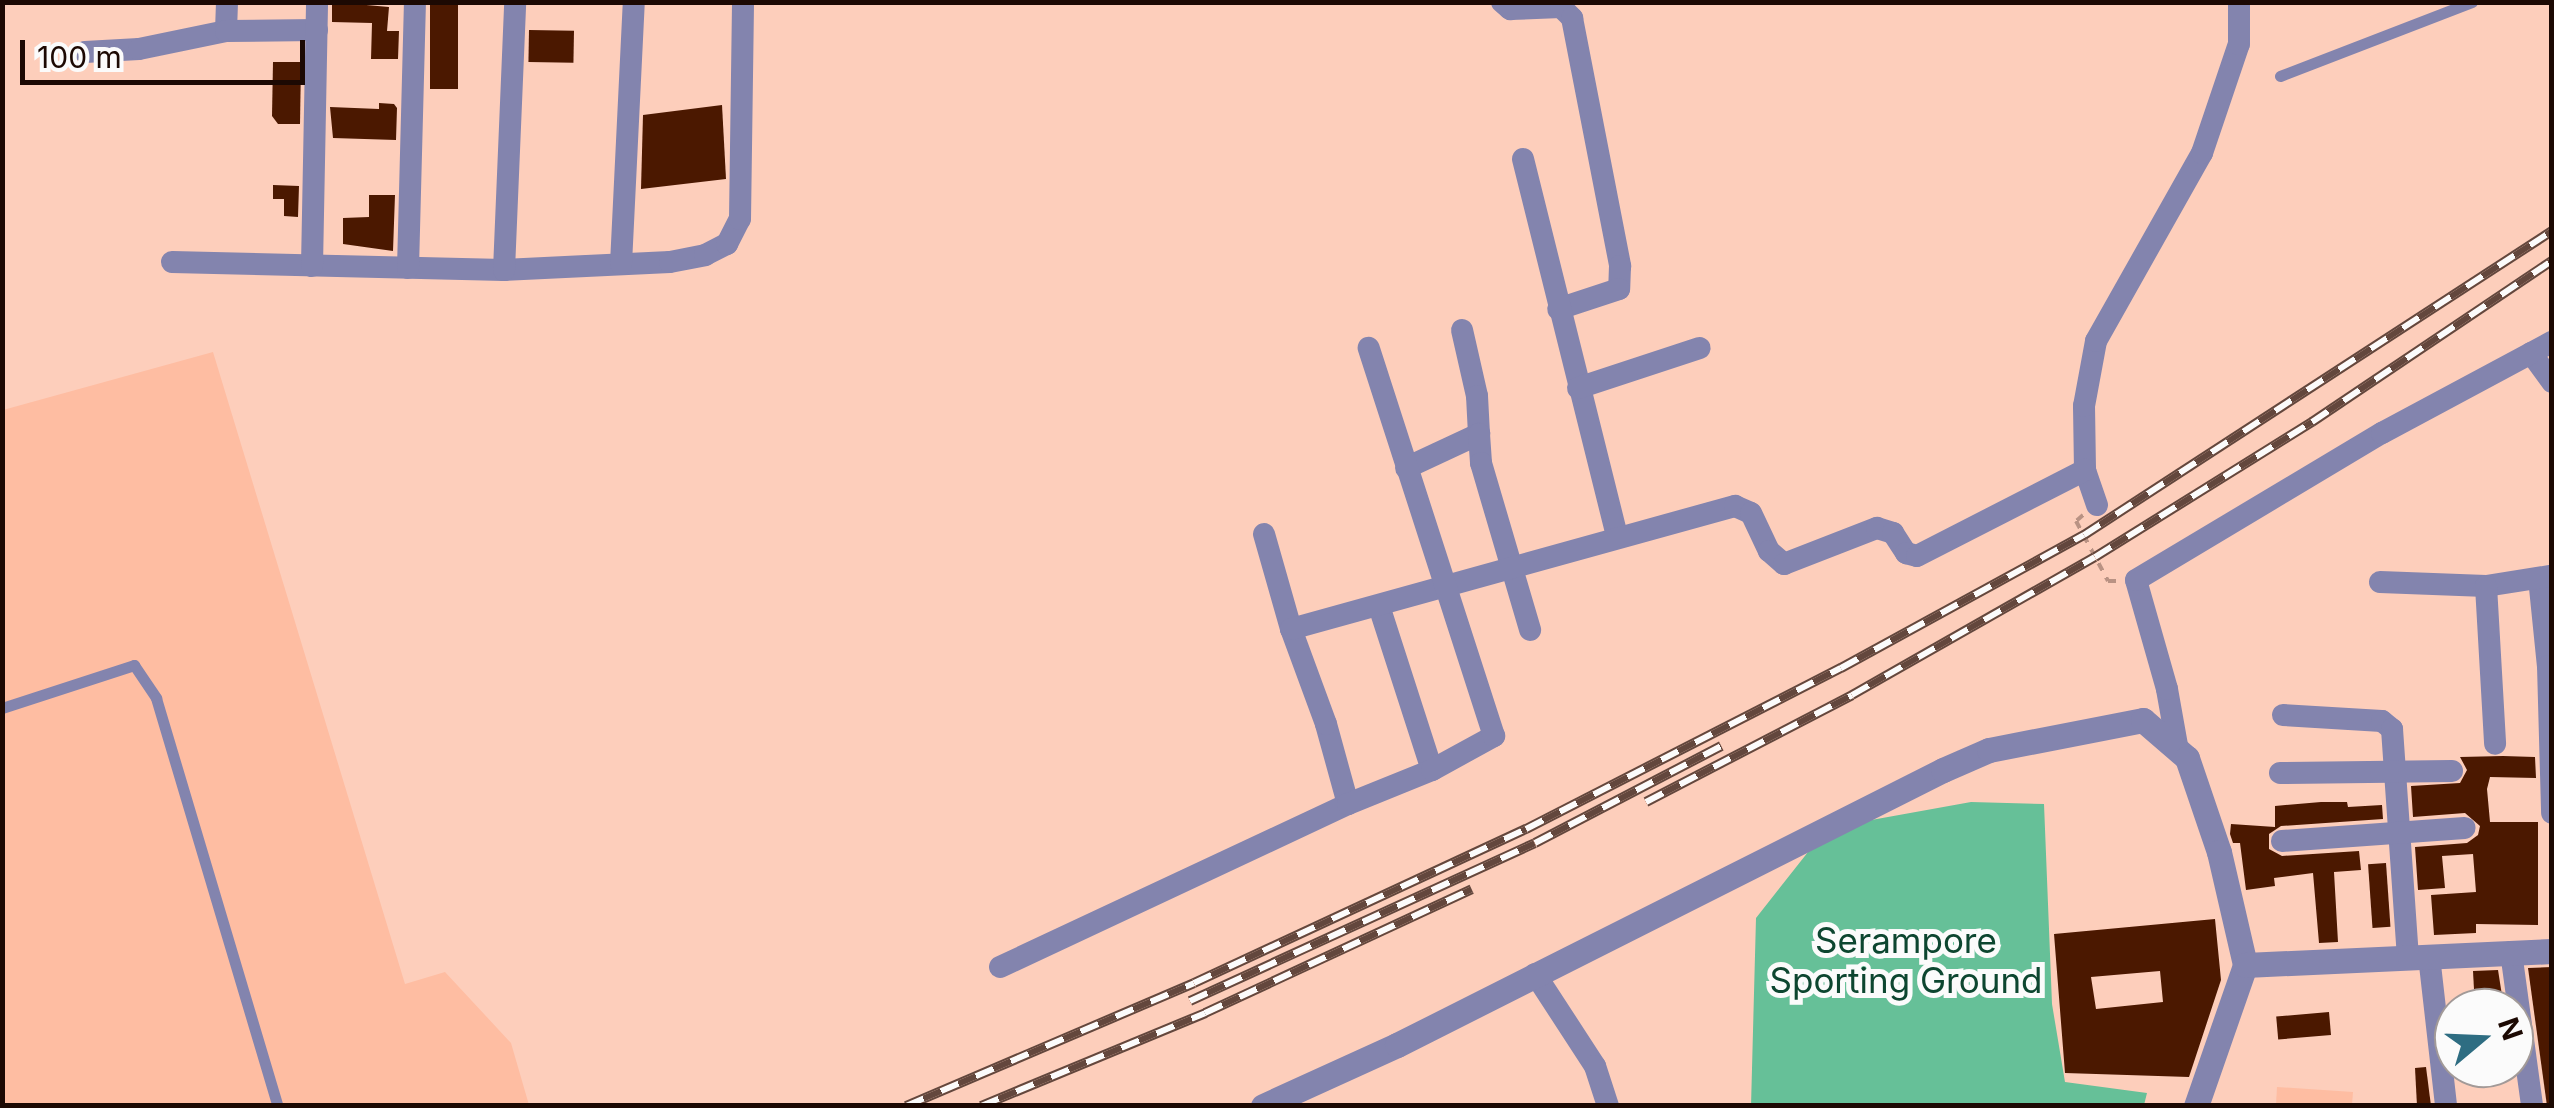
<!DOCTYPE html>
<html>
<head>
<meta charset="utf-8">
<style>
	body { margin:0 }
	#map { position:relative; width:2554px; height:1108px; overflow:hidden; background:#fdcebb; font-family:Inter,sans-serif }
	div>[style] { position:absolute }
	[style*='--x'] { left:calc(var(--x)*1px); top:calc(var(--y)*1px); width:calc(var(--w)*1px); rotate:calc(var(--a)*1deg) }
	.built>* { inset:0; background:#febda2 }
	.green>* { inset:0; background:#66c098 }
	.building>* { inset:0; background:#4b1800; transform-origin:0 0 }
	.path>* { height:4px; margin-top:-2px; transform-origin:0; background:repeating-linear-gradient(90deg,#b99283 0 8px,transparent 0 16px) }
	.service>* { height:11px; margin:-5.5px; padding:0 5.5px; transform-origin:5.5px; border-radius:5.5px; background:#8384ae }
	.minor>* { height:22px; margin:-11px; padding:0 11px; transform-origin:11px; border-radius:11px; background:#8384ae }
	.tertiary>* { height:25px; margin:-12.5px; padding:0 12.5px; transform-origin:12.5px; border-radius:12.5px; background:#8384ae }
	.rail>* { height:10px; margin-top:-5px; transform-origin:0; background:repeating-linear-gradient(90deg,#fbfbfb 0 19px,#63473d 0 38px); box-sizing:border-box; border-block:2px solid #63473d }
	span { translate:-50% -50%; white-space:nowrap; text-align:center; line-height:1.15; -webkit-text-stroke:10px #fbfbfb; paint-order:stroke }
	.park-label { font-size:35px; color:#0d4630 }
	.frame { position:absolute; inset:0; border:5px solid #1c0903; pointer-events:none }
	.north { position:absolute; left:2434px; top:988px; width:100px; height:100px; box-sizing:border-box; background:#fbfbfb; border:2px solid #a29a98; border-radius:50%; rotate:71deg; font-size:28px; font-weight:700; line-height:40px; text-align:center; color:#1c0903 }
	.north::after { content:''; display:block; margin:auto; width:35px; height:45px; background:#2e6d82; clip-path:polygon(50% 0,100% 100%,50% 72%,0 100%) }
	.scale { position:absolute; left:20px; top:40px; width:285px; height:45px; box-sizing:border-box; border:5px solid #1c0903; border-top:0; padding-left:12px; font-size:30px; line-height:35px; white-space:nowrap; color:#1c0903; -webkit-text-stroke:8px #fbfbfb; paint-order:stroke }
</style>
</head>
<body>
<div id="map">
	<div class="built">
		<i style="clip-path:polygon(213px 352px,405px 984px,445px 972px,511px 1043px,529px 1105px,3px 1106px,3px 410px)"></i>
		<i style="clip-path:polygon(2277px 1087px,2353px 1092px,2352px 1105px,2276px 1105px)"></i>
	</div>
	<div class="green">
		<i style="clip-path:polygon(1971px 802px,2044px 804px,2052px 1004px,2065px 1082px,2147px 1093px,2144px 1105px,1751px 1106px,1756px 918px,1827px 828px)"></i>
	</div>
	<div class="building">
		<i style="clip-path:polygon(332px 2px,389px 7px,387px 31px,399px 31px,398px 59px,371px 59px,372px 23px,332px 22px)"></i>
		<i style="left:430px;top:2px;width:28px;height:87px"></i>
		<i style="left:529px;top:30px;width:45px;height:32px;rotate:1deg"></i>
		<i style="clip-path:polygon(273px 62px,301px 62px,300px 124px,278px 124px,272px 116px)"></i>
		<i style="clip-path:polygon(379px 103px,394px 104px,397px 108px,396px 140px,333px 138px,330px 107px,379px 109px)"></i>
		<i style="clip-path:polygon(722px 105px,726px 179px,641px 189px,643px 115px)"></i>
		<i style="clip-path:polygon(273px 185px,299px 186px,298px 217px,284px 216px,284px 199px,273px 199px)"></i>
		<i style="clip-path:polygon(369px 195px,395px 195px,393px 251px,343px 244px,343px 218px,369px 217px)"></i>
		<i style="clip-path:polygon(2503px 756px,2535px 757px,2536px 778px,2490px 777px,2487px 789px,2490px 822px,2538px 822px,2538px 925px,2476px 924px,2476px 933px,2434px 935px,2431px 895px,2476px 892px,2473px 854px,2442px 856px,2445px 888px,2418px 890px,2415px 847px,2467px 843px,2478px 835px,2480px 826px,2465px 813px,2413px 817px,2411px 786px,2460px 783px,2467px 770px,2460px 757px)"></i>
		<i style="clip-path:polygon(2321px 802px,2347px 802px,2348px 807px,2382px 805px,2383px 819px,2281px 826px,2269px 834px,2269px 849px,2282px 856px,2359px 851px,2361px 870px,2334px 872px,2338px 942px,2319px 943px,2313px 873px,2274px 878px,2275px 886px,2246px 890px,2240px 843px,2233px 843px,2230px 834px,2231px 824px,2275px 827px,2275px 806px)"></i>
		<i style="left:2386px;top:863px;width:64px;height:18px;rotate:86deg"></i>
		<i style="clip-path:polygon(evenodd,2215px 919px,2221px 980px,2189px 1077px,2065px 1073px,2054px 934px,2215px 919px,2160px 971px,2163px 1002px,2096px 1009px,2091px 977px,2160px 971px)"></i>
		<i style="clip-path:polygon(2552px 967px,2552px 1106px,2547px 1106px,2528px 968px)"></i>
		<i style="clip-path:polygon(2498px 970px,2504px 1008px,2475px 1008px,2473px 971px)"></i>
		<i style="left:2329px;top:1012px;width:23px;height:53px;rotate:85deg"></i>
		<i style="clip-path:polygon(2426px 1067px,2431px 1106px,2417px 1106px,2415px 1068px)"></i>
	</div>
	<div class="path">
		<i style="--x:2083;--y:515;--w:9;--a:139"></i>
		<i style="--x:2076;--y:521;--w:68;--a:61.9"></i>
		<i style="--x:2108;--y:581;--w:9;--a:0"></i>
	</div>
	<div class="service">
		<i style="--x:2280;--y:76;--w:206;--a:-21.1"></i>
		<i style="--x:2;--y:708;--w:139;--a:-18"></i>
		<i style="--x:134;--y:665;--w:40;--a:56"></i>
		<i style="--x:156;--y:698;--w:426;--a:73.4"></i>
	</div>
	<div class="minor">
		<i style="--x:1502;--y:2;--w:11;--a:41"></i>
		<i style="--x:1510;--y:9;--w:51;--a:-2.2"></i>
		<i style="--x:1561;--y:7;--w:16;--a:45"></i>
		<i style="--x:1572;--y:18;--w:253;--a:79"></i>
		<i style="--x:1620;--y:266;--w:23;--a:92"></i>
		<i style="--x:1619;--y:289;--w:64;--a:161.8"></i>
		<i style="--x:226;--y:31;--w:29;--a:-88"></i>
		<i style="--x:85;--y:52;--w:54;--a:-3.2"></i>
		<i style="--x:139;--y:49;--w:89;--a:-11.7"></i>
		<i style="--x:226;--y:31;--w:91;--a:-0.6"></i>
		<i style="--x:1523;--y:159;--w:390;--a:76"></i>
		<i style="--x:172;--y:262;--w:332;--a:1.4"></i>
		<i style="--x:504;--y:270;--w:166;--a:-2.8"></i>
		<i style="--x:670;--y:262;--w:36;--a:-11"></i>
		<i style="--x:705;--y:255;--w:25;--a:-27"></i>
		<i style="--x:727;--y:244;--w:28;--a:-63"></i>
		<i style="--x:740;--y:219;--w:217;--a:-89.2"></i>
		<i style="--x:621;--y:264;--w:262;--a:-87.2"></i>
		<i style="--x:312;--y:266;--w:264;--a:-88.9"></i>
		<i style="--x:408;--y:268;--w:266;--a:-88.5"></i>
		<i style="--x:504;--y:270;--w:268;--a:-87.6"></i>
		<i style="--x:1462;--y:330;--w:68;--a:77.2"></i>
		<i style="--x:1477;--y:396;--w:38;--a:87"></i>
		<i style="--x:2531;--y:353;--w:36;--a:54"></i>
		<i style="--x:1578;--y:388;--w:128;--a:-18.2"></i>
		<i style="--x:1406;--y:468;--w:81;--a:-25"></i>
		<i style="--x:1479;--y:434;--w:29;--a:86"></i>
		<i style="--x:1481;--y:463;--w:174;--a:73.6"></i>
		<i style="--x:2097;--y:505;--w:37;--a:-109"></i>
		<i style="--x:2085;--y:470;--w:64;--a:-90.9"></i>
		<i style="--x:2084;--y:406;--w:66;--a:-79.5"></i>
		<i style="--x:2096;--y:341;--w:216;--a:-60.6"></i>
		<i style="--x:2202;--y:153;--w:115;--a:-71.3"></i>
		<i style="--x:2239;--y:44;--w:42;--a:-90"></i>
		<i style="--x:1264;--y:534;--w:99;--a:74.1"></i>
		<i style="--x:2539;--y:578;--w:88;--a:84.2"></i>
		<i style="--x:2548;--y:666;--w:147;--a:88.4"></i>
		<i style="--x:2380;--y:582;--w:106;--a:2.2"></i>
		<i style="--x:2486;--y:586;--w:65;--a:-8.9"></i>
		<i style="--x:2486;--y:586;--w:158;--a:86.7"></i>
		<i style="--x:1379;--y:606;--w:172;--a:72.1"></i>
		<i style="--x:2283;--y:715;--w:99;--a:3.5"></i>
		<i style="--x:2382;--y:721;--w:13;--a:39"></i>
		<i style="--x:2392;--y:729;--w:229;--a:86"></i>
		<i style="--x:2178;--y:751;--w:63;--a:-100.1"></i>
		<i style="--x:2167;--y:689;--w:113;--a:-105.9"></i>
		<i style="--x:2136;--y:580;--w:287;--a:-30.9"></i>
		<i style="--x:2382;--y:433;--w:193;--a:-28.2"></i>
		<i style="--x:2280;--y:773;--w:172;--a:-0.7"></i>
		<i style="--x:1348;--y:804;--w:83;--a:-105.4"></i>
		<i style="--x:1326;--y:724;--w:101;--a:-110.2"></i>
		<i style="--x:1291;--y:629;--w:461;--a:-15.5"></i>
		<i style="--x:1735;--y:506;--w:17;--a:24"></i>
		<i style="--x:1751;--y:513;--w:42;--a:64.7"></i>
		<i style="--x:1769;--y:551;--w:20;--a:41"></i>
		<i style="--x:1784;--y:564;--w:100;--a:-21.2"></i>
		<i style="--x:1877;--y:528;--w:17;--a:17"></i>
		<i style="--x:1893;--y:533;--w:24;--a:57"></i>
		<i style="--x:1906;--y:553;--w:11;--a:15"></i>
		<i style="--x:1917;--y:556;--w:189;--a:-27.1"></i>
		<i style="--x:2282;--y:841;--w:183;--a:-4.1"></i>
		<i style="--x:2511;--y:952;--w:155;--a:82.2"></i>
		<i style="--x:2429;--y:956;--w:151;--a:83.5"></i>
		<i style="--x:1000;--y:967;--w:384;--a:-25.1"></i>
		<i style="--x:1348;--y:804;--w:91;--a:-22"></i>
		<i style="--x:1432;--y:770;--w:71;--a:-28.7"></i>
		<i style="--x:1494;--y:736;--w:408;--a:-107.9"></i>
		<i style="--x:1535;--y:974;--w:110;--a:56.9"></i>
		<i style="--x:1595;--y:1066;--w:42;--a:72"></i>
	</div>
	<div class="tertiary">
		<i style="--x:1263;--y:1106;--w:147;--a:-24.5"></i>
		<i style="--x:1397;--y:1045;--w:611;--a:-26.73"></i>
		<i style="--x:1943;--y:770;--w:50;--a:-23.5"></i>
		<i style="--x:1989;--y:750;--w:157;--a:-11"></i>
		<i style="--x:2143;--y:720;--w:58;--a:40.8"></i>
		<i style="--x:2187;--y:758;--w:99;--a:71.2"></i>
		<i style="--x:2219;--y:852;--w:116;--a:77"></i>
		<i style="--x:2196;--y:1106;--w:149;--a:-70.8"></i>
		<i style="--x:2245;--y:965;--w:307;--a:-2.6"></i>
	</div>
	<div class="rail">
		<i style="--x:1646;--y:802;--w:232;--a:-27.4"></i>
		<i style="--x:1852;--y:695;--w:279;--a:-29.6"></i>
		<i style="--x:2095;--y:557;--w:256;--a:-31.9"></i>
		<i style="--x:2312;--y:422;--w:289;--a:-33.9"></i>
		<i style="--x:1190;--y:1001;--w:379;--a:-24.6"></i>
		<i style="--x:1535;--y:843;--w:210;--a:-27.5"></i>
		<i style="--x:906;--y:1106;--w:313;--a:-23.1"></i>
		<i style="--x:1194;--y:983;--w:366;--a:-24.9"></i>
		<i style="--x:1526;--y:829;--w:354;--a:-27.1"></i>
		<i style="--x:1841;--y:668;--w:277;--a:-28.7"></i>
		<i style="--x:2084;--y:535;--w:558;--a:-33.01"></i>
		<i style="--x:981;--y:1106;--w:243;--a:-22.5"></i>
		<i style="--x:1205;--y:1013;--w:294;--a:-24.9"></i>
	</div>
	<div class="park-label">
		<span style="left:1906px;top:960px">Serampore<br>Sporting Ground</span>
	</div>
	<div class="frame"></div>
	<div class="north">N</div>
	<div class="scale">100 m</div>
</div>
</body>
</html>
